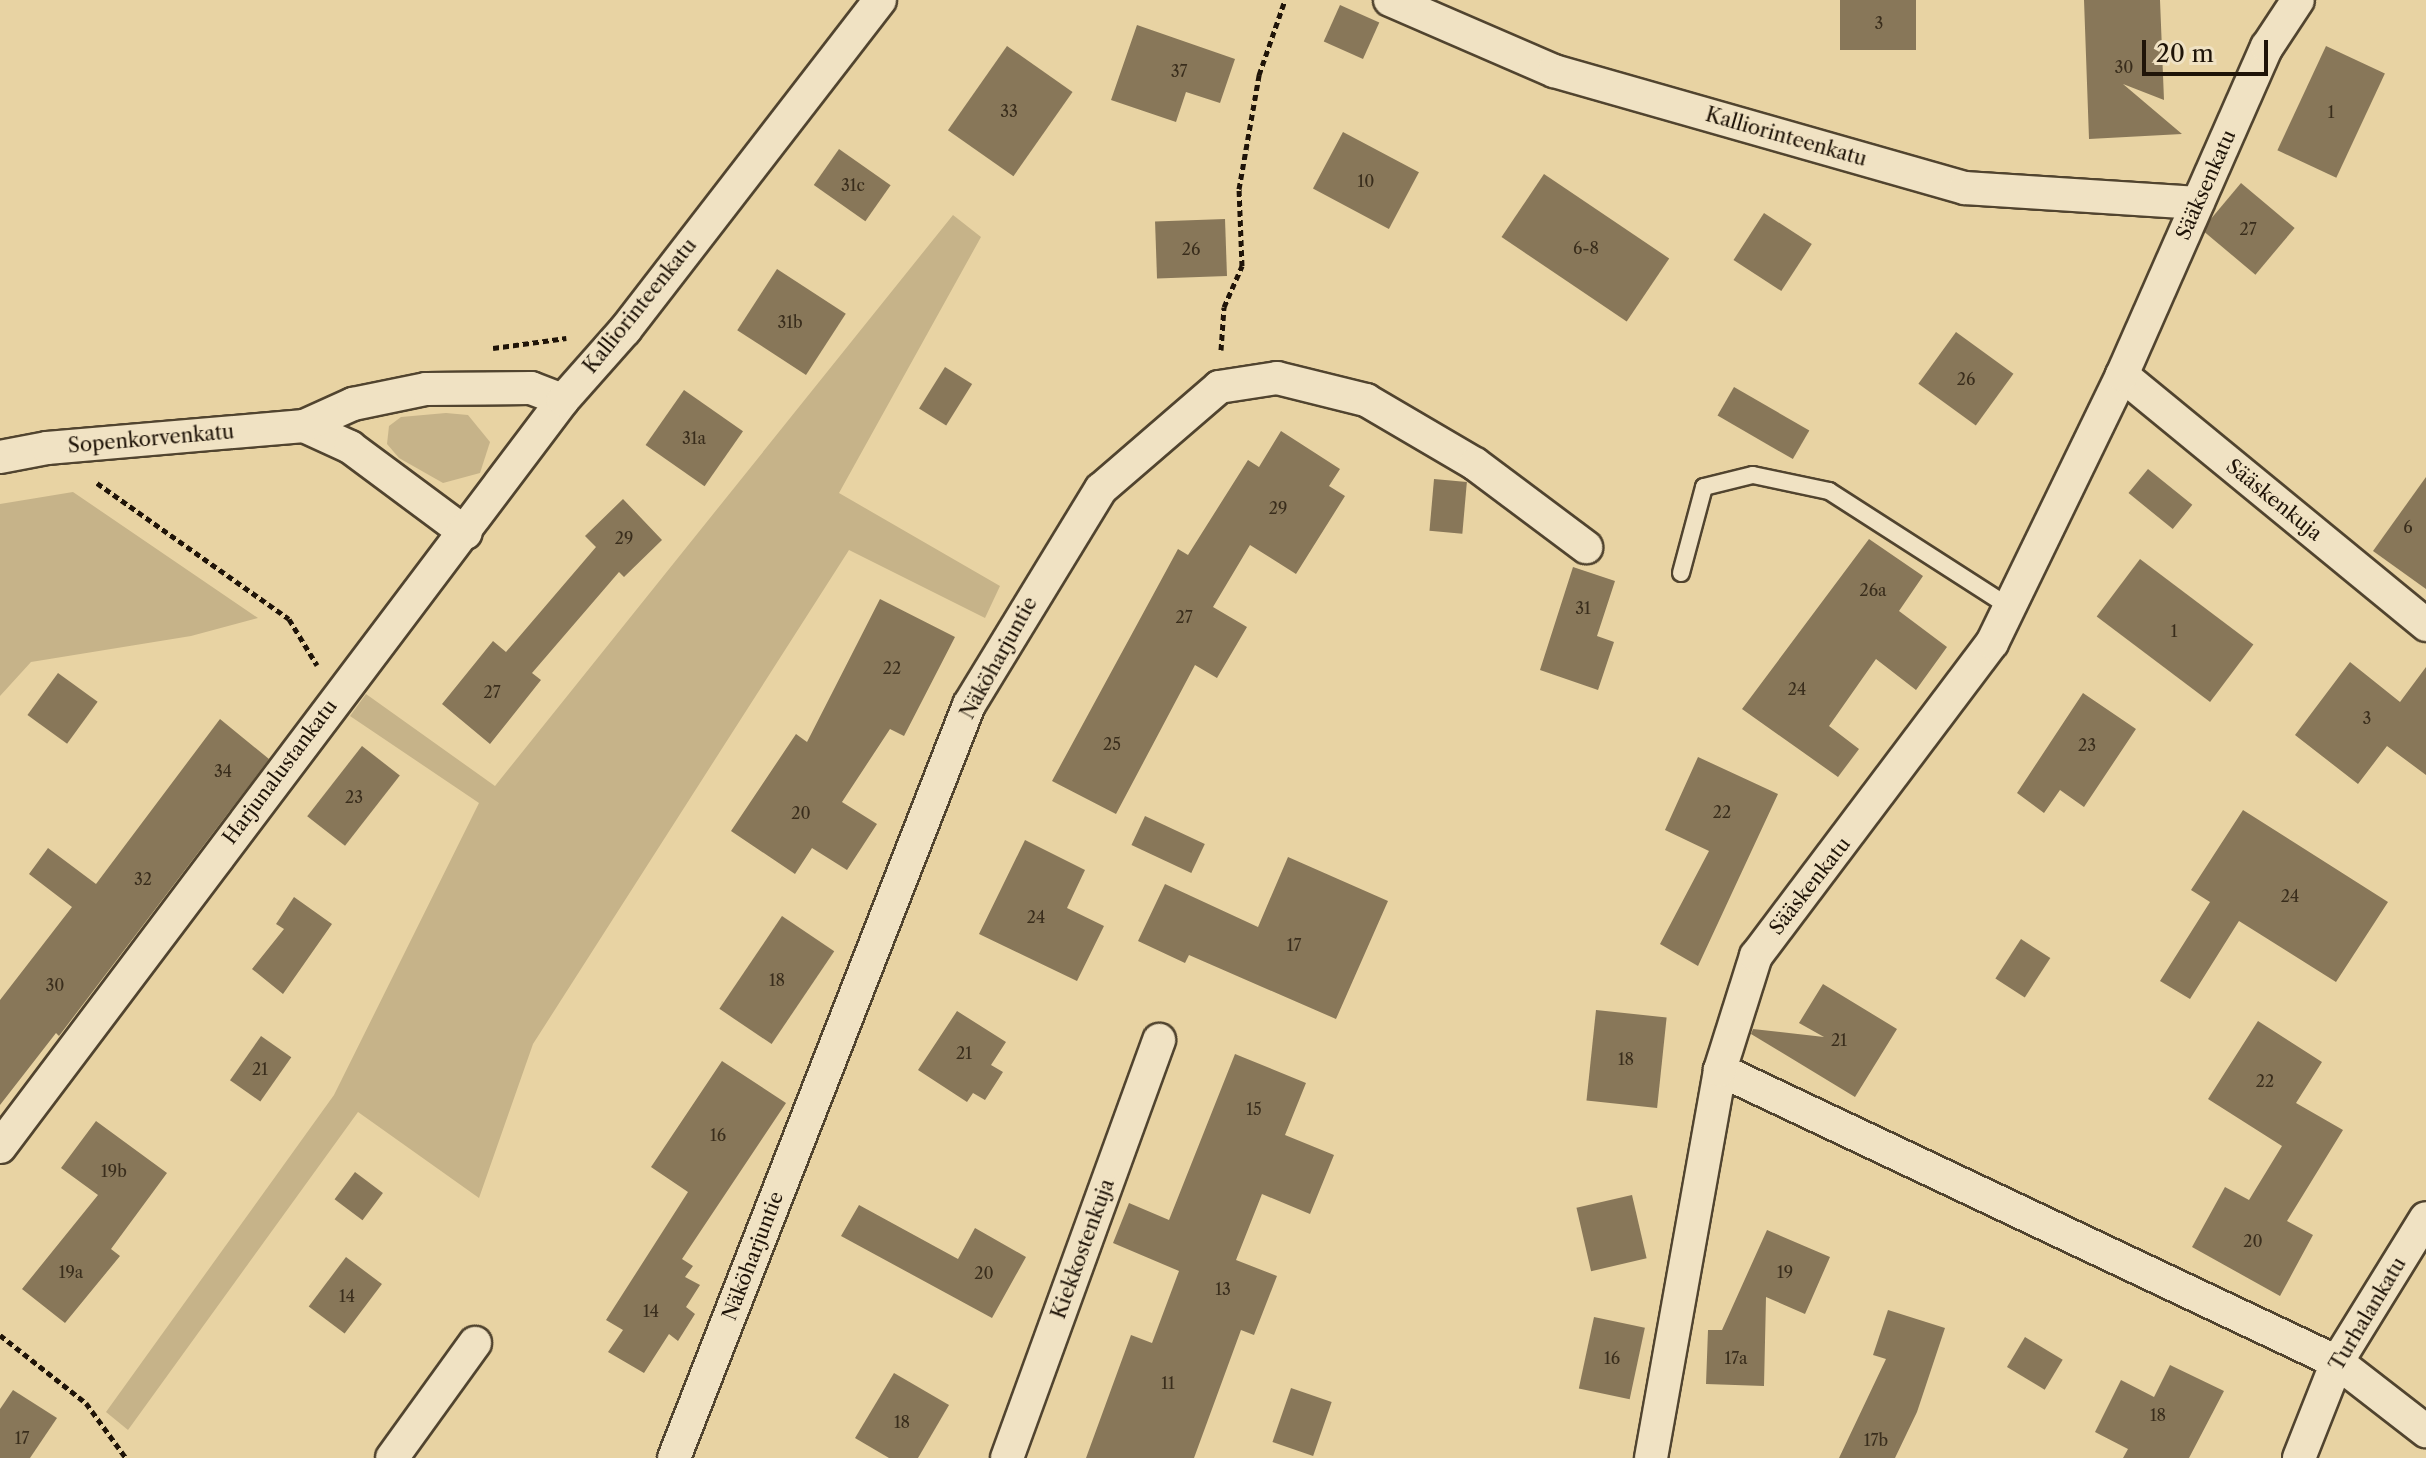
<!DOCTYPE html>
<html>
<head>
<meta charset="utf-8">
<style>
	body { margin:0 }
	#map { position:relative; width:2426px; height:1458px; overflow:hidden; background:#e8d3a3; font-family:"Libre Caslon Text",serif }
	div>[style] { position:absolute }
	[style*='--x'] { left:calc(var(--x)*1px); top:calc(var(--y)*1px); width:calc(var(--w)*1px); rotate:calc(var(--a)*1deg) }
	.green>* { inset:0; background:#c6b389 }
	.building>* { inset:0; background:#887759; transform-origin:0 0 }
	.path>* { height:5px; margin-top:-2.5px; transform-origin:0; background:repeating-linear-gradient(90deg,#1f1408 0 6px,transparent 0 10px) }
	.roads { filter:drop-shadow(2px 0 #51442f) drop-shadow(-2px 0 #51442f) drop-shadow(0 2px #51442f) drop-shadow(0 -2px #51442f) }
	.lane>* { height:16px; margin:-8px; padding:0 8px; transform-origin:8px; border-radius:8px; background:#f0e2c3 }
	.street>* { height:32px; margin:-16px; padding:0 16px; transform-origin:16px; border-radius:16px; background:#f0e2c3 }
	span { translate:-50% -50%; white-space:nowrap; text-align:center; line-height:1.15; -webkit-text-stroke:6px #f0e2c3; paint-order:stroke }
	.number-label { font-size:16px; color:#392d1c }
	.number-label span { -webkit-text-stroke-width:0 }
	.street-label { font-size:20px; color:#1f1408 }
	.scale { position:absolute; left:2142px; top:40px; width:126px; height:36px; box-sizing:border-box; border:4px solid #1f1408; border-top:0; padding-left:10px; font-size:24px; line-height:28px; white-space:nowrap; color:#1f1408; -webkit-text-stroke:6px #f0e2c3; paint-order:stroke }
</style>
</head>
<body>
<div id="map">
	<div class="green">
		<i style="clip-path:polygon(953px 215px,981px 237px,839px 493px,1000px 586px,985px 618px,849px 550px,533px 1044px,479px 1198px,358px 1112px,128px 1430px,106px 1412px,334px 1095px,479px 803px,350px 716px,366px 694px,495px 786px)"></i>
		<i style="clip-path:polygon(446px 413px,468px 415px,490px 442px,480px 473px,443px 483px,399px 458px,387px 444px,389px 426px,401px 417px)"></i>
		<i style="clip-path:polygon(73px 492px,258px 618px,191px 636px,31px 662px,0 696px,0 504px)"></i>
	</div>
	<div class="building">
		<i style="left:1840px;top:0;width:76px;height:50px"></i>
		<i style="clip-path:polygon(2084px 0,2160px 0,2164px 100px,2123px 84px,2182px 134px,2089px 139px)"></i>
		<i style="left:1340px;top:5px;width:43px;height:40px;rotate:24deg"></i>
		<i style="clip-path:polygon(1137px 25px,1235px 59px,1220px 103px,1186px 92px,1176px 122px,1111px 100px)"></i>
		<i style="left:1007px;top:46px;width:80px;height:103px;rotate:35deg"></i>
		<i style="left:2326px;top:46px;width:65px;height:115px;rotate:25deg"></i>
		<i style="left:1343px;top:132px;width:86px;height:64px;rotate:28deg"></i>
		<i style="left:839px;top:149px;width:63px;height:44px;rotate:35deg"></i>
		<i style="left:1544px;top:174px;width:151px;height:76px;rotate:34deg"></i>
		<i style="left:2241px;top:183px;width:70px;height:61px;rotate:40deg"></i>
		<i style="left:1764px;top:213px;width:57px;height:56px;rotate:33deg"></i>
		<i style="left:1225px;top:219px;width:57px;height:70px;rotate:88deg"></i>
		<i style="left:777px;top:269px;width:82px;height:73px;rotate:33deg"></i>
		<i style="left:1956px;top:332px;width:71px;height:64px;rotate:36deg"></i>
		<i style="left:945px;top:367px;width:32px;height:49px;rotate:32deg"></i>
		<i style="left:1734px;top:387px;width:87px;height:33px;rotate:30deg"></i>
		<i style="left:684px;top:390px;width:72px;height:67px;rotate:35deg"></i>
		<i style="clip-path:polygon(1281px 431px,1340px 469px,1329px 486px,1345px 496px,1296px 574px,1250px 545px,1213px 607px,1247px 627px,1217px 678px,1195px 665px,1116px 814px,1052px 781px,1178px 549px,1188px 555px,1248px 460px,1259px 467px)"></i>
		<i style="left:2148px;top:469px;width:57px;height:31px;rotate:39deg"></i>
		<i style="clip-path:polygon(2426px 477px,2426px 589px,2373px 551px)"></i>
		<i style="left:1434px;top:479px;width:33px;height:52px;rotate:5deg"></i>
		<i style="clip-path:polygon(623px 499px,662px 540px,624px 577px,619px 572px,532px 673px,541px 680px,490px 744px,442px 704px,493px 641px,506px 652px,596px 547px,585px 536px)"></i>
		<i style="clip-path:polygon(1869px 539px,1923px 576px,1899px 611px,1947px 647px,1916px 690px,1876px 659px,1829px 726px,1859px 749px,1838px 777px,1742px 709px)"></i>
		<i style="left:2140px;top:559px;width:142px;height:72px;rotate:37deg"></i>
		<i style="clip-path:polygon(1573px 567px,1615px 581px,1597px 636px,1614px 642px,1598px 690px,1540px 670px)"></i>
		<i style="clip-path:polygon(880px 599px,955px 637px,904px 736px,890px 729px,842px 802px,877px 824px,847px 870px,812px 848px,795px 874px,731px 831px,796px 734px,807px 742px)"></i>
		<i style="clip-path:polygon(2350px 662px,2400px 702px,2426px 667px,2426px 775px,2387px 746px,2358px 784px,2295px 735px)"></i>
		<i style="left:58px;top:673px;width:49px;height:52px;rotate:36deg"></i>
		<i style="clip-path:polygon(2083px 693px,2136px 729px,2084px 807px,2060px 790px,2044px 813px,2017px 793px)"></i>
		<i style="clip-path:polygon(220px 719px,269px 759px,59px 1036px,56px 1033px,0 1105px,0 1000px,72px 907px,29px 874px,48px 848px,96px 884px)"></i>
		<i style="left:362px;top:746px;width:48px;height:89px;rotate:38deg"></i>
		<i style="clip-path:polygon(1698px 757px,1778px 794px,1698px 966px,1660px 944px,1709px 851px,1665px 830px)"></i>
		<i style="clip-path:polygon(2243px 810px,2388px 902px,2336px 982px,2239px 921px,2190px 999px,2160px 981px,2210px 902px,2191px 890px)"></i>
		<i style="left:1145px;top:816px;width:66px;height:32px;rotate:25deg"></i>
		<i style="clip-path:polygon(1025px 840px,1085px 870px,1067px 908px,1104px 926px,1077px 981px,979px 934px)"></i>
		<i style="clip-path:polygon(1288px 857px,1388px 901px,1336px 1019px,1189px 955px,1185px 963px,1138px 941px,1165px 884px,1258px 927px)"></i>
		<i style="clip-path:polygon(294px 897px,332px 924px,283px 994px,252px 969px,284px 929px,276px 924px)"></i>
		<i style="left:782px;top:916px;width:63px;height:112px;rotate:34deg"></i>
		<i style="left:2021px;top:939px;width:35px;height:47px;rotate:33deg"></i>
		<i style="clip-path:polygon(1823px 984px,1897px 1029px,1855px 1097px,1751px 1034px,1753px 1029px,1824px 1037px,1799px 1023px)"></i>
		<i style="left:1596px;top:1010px;width:71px;height:91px;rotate:6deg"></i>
		<i style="clip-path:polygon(957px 1011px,1006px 1042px,991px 1065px,1003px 1072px,985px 1100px,973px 1093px,967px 1102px,918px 1070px)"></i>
		<i style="clip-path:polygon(2258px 1021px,2322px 1062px,2296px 1103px,2343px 1130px,2287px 1221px,2313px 1235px,2280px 1296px,2192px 1247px,2225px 1187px,2249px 1200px,2282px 1146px,2208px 1099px)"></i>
		<i style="left:261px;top:1036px;width:37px;height:54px;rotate:35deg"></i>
		<i style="clip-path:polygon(1235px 1054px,1306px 1083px,1285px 1135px,1334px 1155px,1310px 1214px,1262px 1194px,1236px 1260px,1277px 1276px,1254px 1335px,1241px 1330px,1194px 1458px,1086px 1458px,1131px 1335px,1152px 1343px,1179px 1271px,1113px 1243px,1129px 1203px,1169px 1220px)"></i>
		<i style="clip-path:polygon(722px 1061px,786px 1103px,682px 1259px,693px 1266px,685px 1277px,700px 1285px,686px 1307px,695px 1314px,678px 1341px,669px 1334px,644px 1373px,608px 1352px,623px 1330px,606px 1320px,688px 1192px,651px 1167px)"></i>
		<i style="clip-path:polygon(96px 1121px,167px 1173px,111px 1249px,120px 1256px,65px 1323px,22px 1289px,98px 1195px,61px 1168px)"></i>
		<i style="left:355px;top:1172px;width:35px;height:34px;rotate:37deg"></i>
		<i style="left:1632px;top:1195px;width:65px;height:57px;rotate:77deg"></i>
		<i style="clip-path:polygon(859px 1205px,958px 1259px,975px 1228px,1026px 1257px,992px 1318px,841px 1236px)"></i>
		<i style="clip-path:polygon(1767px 1230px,1830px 1257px,1805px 1314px,1766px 1297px,1764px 1386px,1706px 1384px,1708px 1330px,1722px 1330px)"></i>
		<i style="left:346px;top:1257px;width:45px;height:62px;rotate:37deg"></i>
		<i style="clip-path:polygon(1888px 1310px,1945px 1328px,1917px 1412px,1895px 1458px,1839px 1458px,1886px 1359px,1873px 1355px)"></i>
		<i style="left:1594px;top:1317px;width:52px;height:73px;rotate:12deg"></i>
		<i style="left:2025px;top:1337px;width:44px;height:35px;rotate:31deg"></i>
		<i style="clip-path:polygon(2170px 1365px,2224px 1391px,2189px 1458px,2123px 1458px,2128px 1449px,2095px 1432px,2121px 1380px,2154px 1397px)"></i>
		<i style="clip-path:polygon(894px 1373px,949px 1405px,918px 1458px,889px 1458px,855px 1438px)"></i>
		<i style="left:1291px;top:1388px;width:43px;height:57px;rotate:19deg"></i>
		<i style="clip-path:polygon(13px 1390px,57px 1418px,30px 1458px,0 1458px,0 1409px)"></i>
	</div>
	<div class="path">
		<i style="--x:493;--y:348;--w:74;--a:-7.8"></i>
		<i style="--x:1221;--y:350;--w:43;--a:-86"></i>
		<i style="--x:1224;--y:307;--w:45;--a:-66.3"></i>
		<i style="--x:1242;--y:266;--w:77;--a:-92.2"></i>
		<i style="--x:1239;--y:189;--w:116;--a:-80"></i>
		<i style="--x:1259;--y:75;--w:79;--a:-70.9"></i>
		<i style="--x:97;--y:483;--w:235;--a:35.3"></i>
		<i style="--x:289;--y:619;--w:54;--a:58.7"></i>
		<i style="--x:0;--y:1335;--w:110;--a:38.3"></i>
		<i style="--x:86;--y:1403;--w:68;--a:54"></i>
	</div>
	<div class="roads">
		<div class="lane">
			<i style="--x:1681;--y:573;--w:89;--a:-75"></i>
			<i style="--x:1704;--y:487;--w:50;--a:-13.8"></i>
			<i style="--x:1753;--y:475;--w:78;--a:11.9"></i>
			<i style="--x:1829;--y:491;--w:215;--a:32.7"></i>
		</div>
		<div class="street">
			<i style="--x:1390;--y:0;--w:179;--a:23.4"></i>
			<i style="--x:1554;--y:71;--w:427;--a:15.9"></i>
			<i style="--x:1965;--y:188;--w:233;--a:3.7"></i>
			<i style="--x:2122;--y:375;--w:394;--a:39.4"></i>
			<i style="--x:304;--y:426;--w:51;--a:24.5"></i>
			<i style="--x:350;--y:447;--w:144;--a:36.6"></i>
			<i style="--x:0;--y:457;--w:48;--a:-10.8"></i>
			<i style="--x:47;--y:448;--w:258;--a:-4.9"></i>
			<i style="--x:304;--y:426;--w:54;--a:-24.2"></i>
			<i style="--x:353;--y:404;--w:75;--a:-11.6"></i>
			<i style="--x:426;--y:389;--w:105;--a:-0.5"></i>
			<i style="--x:531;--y:388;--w:34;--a:21"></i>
			<i style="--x:1720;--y:1070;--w:683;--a:25.33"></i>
			<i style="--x:2337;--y:1362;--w:113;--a:37.8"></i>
			<i style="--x:0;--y:1147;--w:935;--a:-53"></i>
			<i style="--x:563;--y:400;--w:94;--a:-48.5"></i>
			<i style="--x:625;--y:330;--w:417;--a:-52.3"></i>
			<i style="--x:392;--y:1458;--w:142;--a:-54.2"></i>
			<i style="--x:674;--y:1458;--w:809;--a:-68.61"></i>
			<i style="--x:969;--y:705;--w:253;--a:-58.6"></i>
			<i style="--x:1101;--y:489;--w:156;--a:-40.8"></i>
			<i style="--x:1219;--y:387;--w:59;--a:-8.8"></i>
			<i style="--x:1277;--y:378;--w:92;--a:13.9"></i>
			<i style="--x:1366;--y:400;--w:126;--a:30.4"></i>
			<i style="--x:1475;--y:464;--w:139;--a:36.8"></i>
			<i style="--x:1007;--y:1458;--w:445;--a:-70"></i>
			<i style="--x:1651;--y:1458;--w:394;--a:-79.9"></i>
			<i style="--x:1720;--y:1070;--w:120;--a:-72.5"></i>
			<i style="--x:1756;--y:956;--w:392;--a:-53"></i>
			<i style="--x:1992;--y:643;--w:298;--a:-64.1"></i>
			<i style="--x:2122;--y:375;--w:359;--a:-66.2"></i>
			<i style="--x:2267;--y:47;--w:56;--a:-56.6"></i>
			<i style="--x:2299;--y:1458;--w:103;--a:-68.4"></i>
			<i style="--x:2337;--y:1362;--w:169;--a:-58.3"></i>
		</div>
	</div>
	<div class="number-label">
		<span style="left:1879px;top:23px">3</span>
		<span style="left:2124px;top:67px">30</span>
		<span style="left:1179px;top:71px">37</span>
		<span style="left:1009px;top:111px">33</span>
		<span style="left:2331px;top:112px">1</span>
		<span style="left:1366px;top:181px">10</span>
		<span style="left:853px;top:185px">31c</span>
		<span style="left:2248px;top:229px">27</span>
		<span style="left:1586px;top:248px">6-8</span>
		<span style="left:1191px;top:249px">26</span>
		<span style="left:790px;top:322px">31b</span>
		<span style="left:1966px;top:379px">26</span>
		<span style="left:694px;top:438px">31a</span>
		<span style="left:1278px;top:508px">29</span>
		<span style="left:2408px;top:527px">6</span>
		<span style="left:624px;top:538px">29</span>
		<span style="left:1873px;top:590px">26a</span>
		<span style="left:1583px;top:608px">31</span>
		<span style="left:1184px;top:617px">27</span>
		<span style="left:2174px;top:631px">1</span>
		<span style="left:892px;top:668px">22</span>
		<span style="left:1797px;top:689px">24</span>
		<span style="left:492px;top:692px">27</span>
		<span style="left:2367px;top:718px">3</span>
		<span style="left:1112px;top:744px">25</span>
		<span style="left:2087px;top:745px">23</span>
		<span style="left:223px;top:771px">34</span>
		<span style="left:354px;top:797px">23</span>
		<span style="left:1722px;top:812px">22</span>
		<span style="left:801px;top:813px">20</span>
		<span style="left:143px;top:879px">32</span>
		<span style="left:2290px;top:896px">24</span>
		<span style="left:1036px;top:917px">24</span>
		<span style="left:1294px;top:945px">17</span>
		<span style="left:777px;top:980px">18</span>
		<span style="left:55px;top:985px">30</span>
		<span style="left:1839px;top:1040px">21</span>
		<span style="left:964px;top:1053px">21</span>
		<span style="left:1626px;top:1059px">18</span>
		<span style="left:260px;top:1069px">21</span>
		<span style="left:2265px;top:1081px">22</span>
		<span style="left:1254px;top:1109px">15</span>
		<span style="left:718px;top:1135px">16</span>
		<span style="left:114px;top:1171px">19b</span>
		<span style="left:2253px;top:1241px">20</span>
		<span style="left:71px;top:1272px">19a</span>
		<span style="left:1785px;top:1272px">19</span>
		<span style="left:984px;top:1273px">20</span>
		<span style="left:1223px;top:1289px">13</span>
		<span style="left:347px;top:1296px">14</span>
		<span style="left:651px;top:1311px">14</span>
		<span style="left:1612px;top:1358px">16</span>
		<span style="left:1736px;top:1358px">17a</span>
		<span style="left:1168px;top:1383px">11</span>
		<span style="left:2158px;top:1415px">18</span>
		<span style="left:902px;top:1422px">18</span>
		<span style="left:22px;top:1438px">17</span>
		<span style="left:1876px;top:1440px">17b</span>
	</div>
	<div class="street-label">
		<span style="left:1786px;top:137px;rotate:16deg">Kalliorinteenkatu</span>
		<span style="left:2206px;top:185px;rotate:-66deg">Sääksenkatu</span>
		<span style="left:640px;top:306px;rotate:-51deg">Kalliorinteenkatu</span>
		<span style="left:151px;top:439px;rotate:-5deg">Sopenkorvenkatu</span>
		<span style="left:2274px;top:500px;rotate:39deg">Sääskenkuja</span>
		<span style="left:999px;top:658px;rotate:-61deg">Näköharjuntie</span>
		<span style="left:280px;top:772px;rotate:-53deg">Harjunalustankatu</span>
		<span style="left:1810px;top:886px;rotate:-52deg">Sääskenkatu</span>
		<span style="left:1083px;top:1249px;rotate:-70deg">Kiekkostenkuja</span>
		<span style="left:753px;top:1256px;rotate:-69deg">Näköharjuntie</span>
		<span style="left:2368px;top:1314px;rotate:-59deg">Turhalankatu</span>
	</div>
	<div class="scale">20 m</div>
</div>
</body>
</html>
